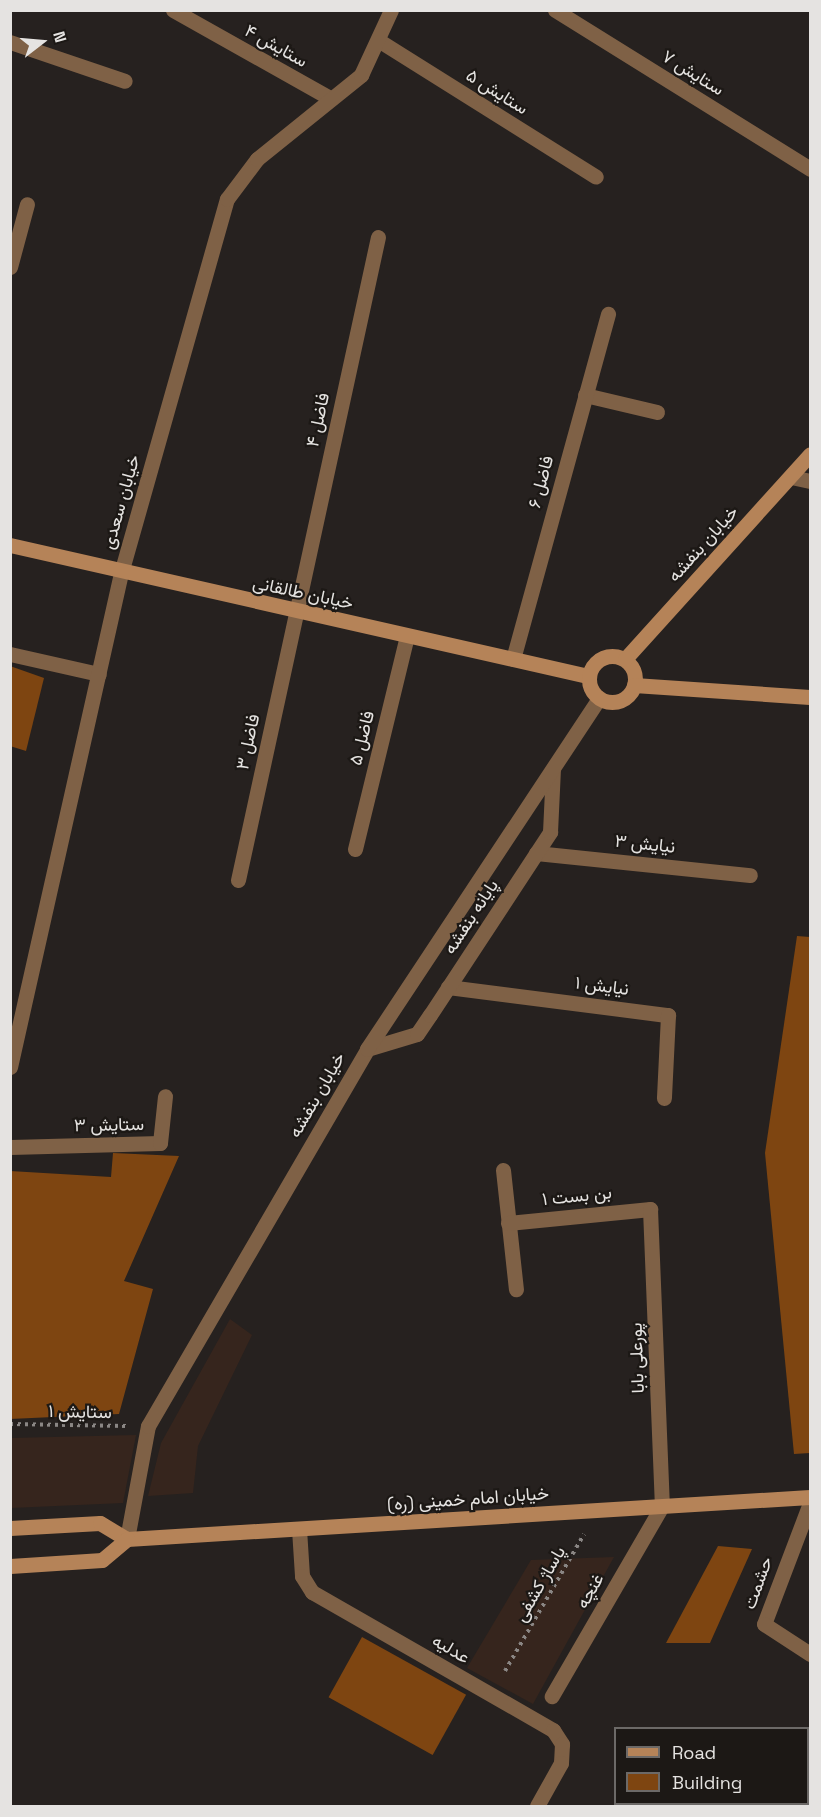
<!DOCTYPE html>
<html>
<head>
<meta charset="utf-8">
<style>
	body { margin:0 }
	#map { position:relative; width:821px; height:1817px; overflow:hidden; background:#26211f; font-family:"Space Grotesk",Vazirmatn,sans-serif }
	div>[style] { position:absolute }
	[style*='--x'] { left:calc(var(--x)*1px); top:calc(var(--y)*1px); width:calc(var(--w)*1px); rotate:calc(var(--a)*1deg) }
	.commercial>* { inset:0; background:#36251d }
	.building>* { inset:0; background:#7e4511; transform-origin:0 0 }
	.path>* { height:4px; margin-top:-2px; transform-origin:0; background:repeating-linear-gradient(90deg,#8a8684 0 3px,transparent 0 7.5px) }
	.lane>* { height:15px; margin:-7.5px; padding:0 7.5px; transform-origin:7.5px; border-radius:7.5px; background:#7f6146 }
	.street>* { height:15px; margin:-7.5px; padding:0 7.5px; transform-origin:7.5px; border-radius:7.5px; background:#7f6146 }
	.secondary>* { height:15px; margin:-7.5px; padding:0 7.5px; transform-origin:7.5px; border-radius:7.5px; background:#b58358 }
	.secondary>.ring { margin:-7.5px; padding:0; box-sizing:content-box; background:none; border:15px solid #b58358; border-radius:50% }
	span { translate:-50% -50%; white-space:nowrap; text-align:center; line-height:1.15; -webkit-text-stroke:4.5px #1c1815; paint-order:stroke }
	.street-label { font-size:18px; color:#e5e3e1 }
	.frame { position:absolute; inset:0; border:12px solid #e5e3e1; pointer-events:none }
	.legend { position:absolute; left:614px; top:1727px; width:195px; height:78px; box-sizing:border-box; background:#1c1815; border:2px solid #6c6967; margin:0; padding:8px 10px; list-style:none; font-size:18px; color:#e5e3e1 }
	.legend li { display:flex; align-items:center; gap:12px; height:30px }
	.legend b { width:30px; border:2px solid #6c6967 }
	.north { position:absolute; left:12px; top:12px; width:60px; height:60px; -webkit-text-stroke:4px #1c1815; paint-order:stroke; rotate:74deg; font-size:16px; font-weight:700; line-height:24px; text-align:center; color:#e5e3e1 }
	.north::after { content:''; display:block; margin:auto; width:21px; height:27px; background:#e5e3e1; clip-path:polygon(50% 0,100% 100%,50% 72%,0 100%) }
</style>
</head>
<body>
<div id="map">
	<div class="commercial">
		<i style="clip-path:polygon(230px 1319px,252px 1335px,198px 1446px,193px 1493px,148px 1496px,161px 1443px)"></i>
		<i style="clip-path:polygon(136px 1435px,123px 1503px,11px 1508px,11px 1438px)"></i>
		<i style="clip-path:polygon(614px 1557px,533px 1704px,467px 1668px,531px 1560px)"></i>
	</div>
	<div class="building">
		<i style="clip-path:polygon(10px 666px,44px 678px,26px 751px,10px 746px)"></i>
		<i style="clip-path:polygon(797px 936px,810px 937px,810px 1453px,794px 1454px,765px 1153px)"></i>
		<i style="clip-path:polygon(113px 1153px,179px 1156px,124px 1281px,153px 1289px,119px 1414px,10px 1419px,10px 1171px,111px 1177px)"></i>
		<i style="clip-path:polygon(718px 1546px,752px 1549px,710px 1643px,666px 1643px)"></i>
		<i style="left:362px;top:1637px;width:119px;height:69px;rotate:29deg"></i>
	</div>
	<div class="path">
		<i style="--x:10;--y:1424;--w:117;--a:1"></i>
		<i style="--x:505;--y:1671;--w:158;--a:-60"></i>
	</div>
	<div class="lane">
		<i style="--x:173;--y:10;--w:180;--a:29.3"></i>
		<i style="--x:555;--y:10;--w:301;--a:31.9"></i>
		<i style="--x:378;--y:40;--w:257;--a:32.1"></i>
		<i style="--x:10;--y:42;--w:121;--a:18.7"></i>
		<i style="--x:10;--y:267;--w:65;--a:-74.9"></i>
		<i style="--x:585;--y:395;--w:74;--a:13.3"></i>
		<i style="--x:791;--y:477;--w:19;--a:12"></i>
		<i style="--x:10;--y:654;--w:91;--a:12.7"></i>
		<i style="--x:513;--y:659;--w:358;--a:-74.6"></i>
		<i style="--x:355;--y:849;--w:219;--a:-76.3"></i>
		<i style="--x:536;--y:853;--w:215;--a:5.9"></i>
		<i style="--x:238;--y:880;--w:658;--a:-77.72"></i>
		<i style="--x:448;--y:987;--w:222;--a:7.3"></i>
		<i style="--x:668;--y:1015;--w:83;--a:92.8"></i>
		<i style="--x:10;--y:1147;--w:150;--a:-1.5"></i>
		<i style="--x:160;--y:1143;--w:47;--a:-83.9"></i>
		<i style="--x:503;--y:1170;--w:120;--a:83.8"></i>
		<i style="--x:508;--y:1223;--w:143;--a:-5.6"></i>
		<i style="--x:650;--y:1209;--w:297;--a:87.7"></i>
		<i style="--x:662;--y:1506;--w:220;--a:120.1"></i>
		<i style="--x:810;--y:1503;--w:129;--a:110.8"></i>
		<i style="--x:764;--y:1624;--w:55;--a:33.1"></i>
		<i style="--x:299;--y:1529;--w:47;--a:86.3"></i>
		<i style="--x:302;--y:1576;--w:19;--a:58"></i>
		<i style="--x:312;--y:1592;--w:278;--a:29.8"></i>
		<i style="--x:553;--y:1730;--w:17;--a:57"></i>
		<i style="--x:562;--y:1744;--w:19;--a:93"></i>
		<i style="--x:561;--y:1763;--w:49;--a:119.2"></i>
	</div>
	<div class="street">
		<i style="--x:367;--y:1049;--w:52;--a:-16.7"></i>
		<i style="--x:417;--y:1034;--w:23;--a:-56"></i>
		<i style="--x:430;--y:1015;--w:219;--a:-56.7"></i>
		<i style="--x:550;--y:832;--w:63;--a:-87.3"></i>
		<i style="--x:10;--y:1067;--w:506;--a:-77.34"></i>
		<i style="--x:121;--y:573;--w:389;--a:-74.2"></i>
		<i style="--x:227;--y:199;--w:50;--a:-53.1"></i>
		<i style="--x:257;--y:159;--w:134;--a:-38.9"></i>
		<i style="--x:361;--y:75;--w:72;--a:-65.2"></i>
		<i style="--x:127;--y:1539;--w:115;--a:-79.5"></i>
		<i style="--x:148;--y:1426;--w:436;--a:-59.8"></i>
		<i style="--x:367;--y:1049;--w:421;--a:-56.5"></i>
	</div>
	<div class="secondary">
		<i style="--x:10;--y:545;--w:593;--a:12.77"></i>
		<i class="ring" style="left:589px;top:656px;width:31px;height:31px"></i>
		<i style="--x:625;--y:659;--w:276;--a:-47.9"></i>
		<i style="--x:634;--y:685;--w:176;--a:3.9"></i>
		<i style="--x:10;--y:1528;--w:90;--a:-3.2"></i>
		<i style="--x:100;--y:1523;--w:31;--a:31"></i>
		<i style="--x:127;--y:1539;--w:684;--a:-3.52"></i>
		<i style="--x:10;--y:1566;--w:92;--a:-3.7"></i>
		<i style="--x:102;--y:1560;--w:33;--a:-40"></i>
	</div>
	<div class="street-label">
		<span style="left:276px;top:46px;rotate:29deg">ستایش ۴</span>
		<span style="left:693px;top:73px;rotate:32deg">ستایش ۷</span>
		<span style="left:497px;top:92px;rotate:32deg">ستایش ۵</span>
		<span style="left:318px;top:420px;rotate:-78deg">فاضل ۴</span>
		<span style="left:541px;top:482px;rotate:-75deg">فاضل ۶</span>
		<span style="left:121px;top:502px;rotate:-74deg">خیابان سعدی</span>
		<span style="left:703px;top:544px;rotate:-48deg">خیابان بنفشه</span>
		<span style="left:303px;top:593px;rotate:12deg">خیابان طالقانی</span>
		<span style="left:362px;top:738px;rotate:-76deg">فاضل ۵</span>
		<span style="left:248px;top:742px;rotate:-78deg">فاضل ۳</span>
		<span style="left:645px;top:844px;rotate:6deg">نیایش ۳</span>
		<span style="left:471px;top:917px;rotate:-57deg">پایانه بنفشه</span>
		<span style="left:602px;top:986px;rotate:7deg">نیایش ۱</span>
		<span style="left:317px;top:1095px;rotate:-60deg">خیابان بنفشه</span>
		<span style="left:109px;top:1125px;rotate:-1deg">ستایش ۳</span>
		<span style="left:577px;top:1196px;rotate:-6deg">بن بست ۱</span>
		<span style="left:637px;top:1358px;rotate:-92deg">پورعلی بابا</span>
		<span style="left:80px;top:1412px;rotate:1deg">ستایش ۱</span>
		<span style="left:468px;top:1499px;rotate:-4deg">خیابان امام خمینی (ره)</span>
		<span style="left:758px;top:1583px;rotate:-70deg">حشمت</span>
		<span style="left:540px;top:1584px;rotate:-60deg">پاساژ کشفی</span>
		<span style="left:590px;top:1591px;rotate:-60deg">غنچه</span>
		<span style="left:451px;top:1649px;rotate:30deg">عدلیه</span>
	</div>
	<div class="frame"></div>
	<ul class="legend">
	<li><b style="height:8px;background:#b58358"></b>Road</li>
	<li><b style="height:16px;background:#7e4511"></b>Building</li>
	</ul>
	<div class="north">N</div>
</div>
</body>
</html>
